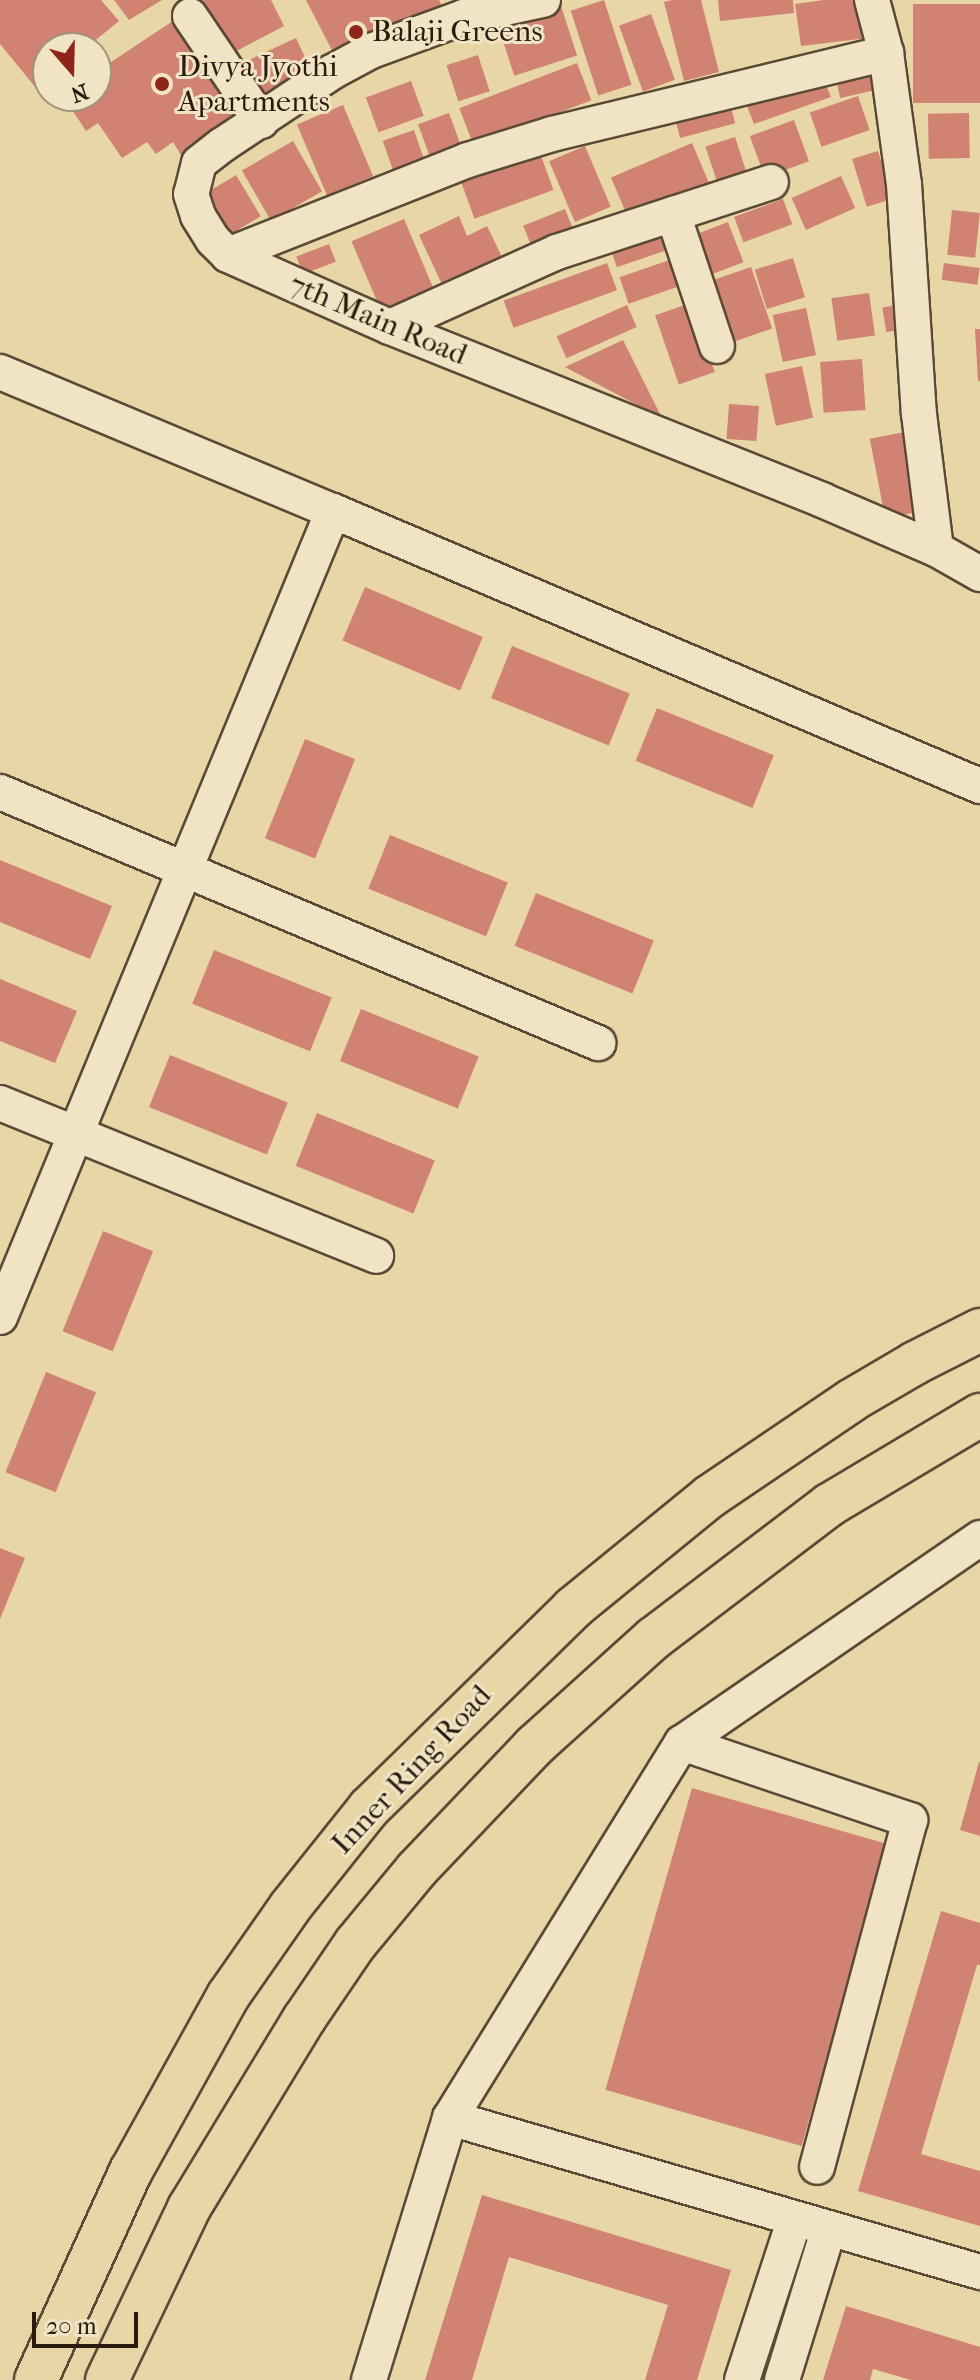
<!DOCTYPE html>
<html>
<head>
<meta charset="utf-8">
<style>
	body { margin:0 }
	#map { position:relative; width:980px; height:2380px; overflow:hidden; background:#e8d6a6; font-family:"IM FELL French Canon",serif }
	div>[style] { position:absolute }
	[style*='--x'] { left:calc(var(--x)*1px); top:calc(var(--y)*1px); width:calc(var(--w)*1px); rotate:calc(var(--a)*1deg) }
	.building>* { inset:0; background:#d08273; transform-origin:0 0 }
	.roads { filter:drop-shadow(2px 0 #5a4a35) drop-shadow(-2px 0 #5a4a35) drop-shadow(0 2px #5a4a35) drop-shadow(0 -2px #5a4a35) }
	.minor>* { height:34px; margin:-17px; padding:0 17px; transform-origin:17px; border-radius:17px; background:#f0e4c5 }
	.major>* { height:42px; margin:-21px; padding:0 21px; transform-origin:21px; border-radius:21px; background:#e8d6a6 }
	.dots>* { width:22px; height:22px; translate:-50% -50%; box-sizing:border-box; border:4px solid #f0e4c5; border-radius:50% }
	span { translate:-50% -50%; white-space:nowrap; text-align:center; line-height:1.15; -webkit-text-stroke:6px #f0e4c5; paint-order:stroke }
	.poi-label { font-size:30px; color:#2b1b0f }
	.left { translate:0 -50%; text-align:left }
	.street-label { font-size:30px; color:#2b1b0f }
	.north { position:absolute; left:32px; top:32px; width:80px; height:80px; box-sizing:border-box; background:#f0e4c5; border:2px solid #a1947c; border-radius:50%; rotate:160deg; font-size:22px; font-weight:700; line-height:32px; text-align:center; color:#2b1b0f }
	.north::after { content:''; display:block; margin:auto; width:28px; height:36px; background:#8f2418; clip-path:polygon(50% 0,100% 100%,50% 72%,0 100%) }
	.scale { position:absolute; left:32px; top:2312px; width:106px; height:36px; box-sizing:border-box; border:4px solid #2b1b0f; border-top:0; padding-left:10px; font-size:24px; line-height:28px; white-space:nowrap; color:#2b1b0f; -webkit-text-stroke:6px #f0e4c5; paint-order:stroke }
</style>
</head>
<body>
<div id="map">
	<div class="building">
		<i style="clip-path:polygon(0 0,101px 0,119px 21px,86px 48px,48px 48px,48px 79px,36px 88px,0 44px)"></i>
		<i style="clip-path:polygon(114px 0,162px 0,129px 20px)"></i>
		<i style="clip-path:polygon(200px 0,271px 0,284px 26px,229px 55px)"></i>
		<i style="clip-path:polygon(306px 0,439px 0,442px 6px,336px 58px)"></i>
		<i style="left:604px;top:0;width:89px;height:35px;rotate:72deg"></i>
		<i style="clip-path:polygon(672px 0,701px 0,719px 72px,684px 81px,664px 2px)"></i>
		<i style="clip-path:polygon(718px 0,793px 0,794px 13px,720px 21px)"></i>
		<i style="clip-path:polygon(824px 0,864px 0,868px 38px,801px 46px,795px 4px)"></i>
		<i style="left:980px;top:4px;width:99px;height:67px;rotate:90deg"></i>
		<i style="left:561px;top:6px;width:52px;height:66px;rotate:72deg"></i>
		<i style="left:651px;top:14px;width:70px;height:34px;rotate:70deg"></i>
		<i style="clip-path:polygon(182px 15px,253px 122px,187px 165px,173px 142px,156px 154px,147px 142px,122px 158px,98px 123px,86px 131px,63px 96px,96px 96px,96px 72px)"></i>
		<i style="left:296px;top:38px;width:45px;height:62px;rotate:65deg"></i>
		<i style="left:478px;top:55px;width:38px;height:33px;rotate:72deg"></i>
		<i style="left:577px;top:63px;width:40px;height:126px;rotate:69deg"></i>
		<i style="left:877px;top:66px;width:23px;height:43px;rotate:77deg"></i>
		<i style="clip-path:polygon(822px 76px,831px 97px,754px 124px,744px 98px)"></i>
		<i style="left:411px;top:81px;width:37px;height:48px;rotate:70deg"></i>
		<i style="left:858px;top:96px;width:36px;height:51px;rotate:71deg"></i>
		<i style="left:729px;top:100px;width:24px;height:57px;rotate:75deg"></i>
		<i style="left:343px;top:105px;width:77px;height:50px;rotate:67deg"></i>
		<i style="left:449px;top:113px;width:47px;height:33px;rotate:70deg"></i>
		<i style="left:969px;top:113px;width:45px;height:41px;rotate:89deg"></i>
		<i style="left:794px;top:120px;width:44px;height:47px;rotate:70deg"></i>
		<i style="left:414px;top:130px;width:39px;height:33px;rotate:71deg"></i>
		<i style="left:735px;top:137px;width:48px;height:31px;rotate:72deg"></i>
		<i style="left:293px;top:141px;width:58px;height:59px;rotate:60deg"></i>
		<i style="left:536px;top:142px;width:51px;height:84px;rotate:70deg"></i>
		<i style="left:692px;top:143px;width:49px;height:88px;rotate:67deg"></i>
		<i style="left:585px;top:146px;width:66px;height:39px;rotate:67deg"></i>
		<i style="left:878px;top:151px;width:50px;height:27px;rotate:73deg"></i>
		<i style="left:236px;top:175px;width:48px;height:44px;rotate:59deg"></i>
		<i style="left:841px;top:176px;width:35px;height:54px;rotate:66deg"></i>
		<i style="left:783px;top:199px;width:27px;height:52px;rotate:70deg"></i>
		<i style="left:565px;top:209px;width:27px;height:45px;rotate:68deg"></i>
		<i style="left:952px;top:210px;width:28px;height:45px;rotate:6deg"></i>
		<i style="clip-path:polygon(459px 216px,467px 236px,487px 226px,505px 263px,445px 291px,419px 235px)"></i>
		<i style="left:404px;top:219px;width:79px;height:57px;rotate:67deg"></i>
		<i style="left:728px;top:222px;width:43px;height:41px;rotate:69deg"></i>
		<i style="left:663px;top:226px;width:24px;height:57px;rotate:71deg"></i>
		<i style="left:329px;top:244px;width:19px;height:35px;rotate:69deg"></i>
		<i style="left:681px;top:256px;width:28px;height:65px;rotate:71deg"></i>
		<i style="left:793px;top:258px;width:41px;height:40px;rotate:73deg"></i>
		<i style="left:607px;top:263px;width:29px;height:110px;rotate:70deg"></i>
		<i style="left:944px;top:263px;width:36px;height:17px;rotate:8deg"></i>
		<i style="left:751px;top:267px;width:65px;height:52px;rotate:71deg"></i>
		<i style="left:869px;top:293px;width:43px;height:38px;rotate:82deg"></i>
		<i style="left:691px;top:303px;width:73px;height:38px;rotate:71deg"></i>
		<i style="left:910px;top:303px;width:25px;height:28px;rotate:81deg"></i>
		<i style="left:627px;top:305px;width:24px;height:77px;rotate:66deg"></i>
		<i style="left:806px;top:308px;width:48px;height:34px;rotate:78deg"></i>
		<i style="clip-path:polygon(975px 329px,980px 329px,980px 381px,978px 381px)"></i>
		<i style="clip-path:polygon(623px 340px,662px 418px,565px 367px)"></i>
		<i style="left:862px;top:359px;width:51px;height:42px;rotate:86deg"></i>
		<i style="left:802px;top:366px;width:53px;height:38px;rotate:78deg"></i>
		<i style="left:729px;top:404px;width:30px;height:35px;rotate:4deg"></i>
		<i style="left:910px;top:431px;width:81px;height:41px;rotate:79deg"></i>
		<i style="left:365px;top:587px;width:128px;height:58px;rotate:23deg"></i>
		<i style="left:512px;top:646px;width:127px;height:56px;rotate:22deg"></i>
		<i style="left:657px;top:708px;width:126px;height:57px;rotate:22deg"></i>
		<i style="left:305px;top:739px;width:54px;height:107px;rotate:22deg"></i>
		<i style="left:390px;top:835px;width:127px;height:58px;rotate:22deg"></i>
		<i style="clip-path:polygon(0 860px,112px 906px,90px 959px,0 922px)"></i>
		<i style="left:536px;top:893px;width:127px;height:57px;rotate:22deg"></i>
		<i style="left:214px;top:950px;width:127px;height:58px;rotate:22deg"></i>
		<i style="clip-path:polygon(0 979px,77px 1011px,55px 1063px,0 1041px)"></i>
		<i style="left:361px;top:1009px;width:127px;height:56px;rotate:22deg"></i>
		<i style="left:170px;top:1055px;width:127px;height:56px;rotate:22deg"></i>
		<i style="left:317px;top:1113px;width:127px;height:57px;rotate:22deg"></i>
		<i style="left:103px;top:1231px;width:54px;height:108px;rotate:22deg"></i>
		<i style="left:46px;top:1372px;width:54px;height:108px;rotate:22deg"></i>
		<i style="clip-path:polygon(0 1548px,25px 1558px,0 1619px)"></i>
		<i style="clip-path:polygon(979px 1762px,980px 1762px,980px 1836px,960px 1830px)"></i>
		<i style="left:692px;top:1788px;width:204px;height:314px;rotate:16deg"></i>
		<i style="clip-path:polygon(941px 1911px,980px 1923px,980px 1965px,977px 1965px,921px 2154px,980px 2171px,980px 2226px,858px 2191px)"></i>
		<i style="clip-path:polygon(482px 2195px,731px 2270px,697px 2380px,645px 2380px,668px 2305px,509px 2257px,472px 2380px,425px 2380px)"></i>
		<i style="clip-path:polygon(846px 2306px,980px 2347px,980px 2380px,911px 2380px,873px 2369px,870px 2380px,823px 2380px)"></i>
	</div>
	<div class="roads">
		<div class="minor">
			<i style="--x:543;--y:0;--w:81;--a:167.9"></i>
			<i style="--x:464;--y:17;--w:99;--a:159.9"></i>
			<i style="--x:371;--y:51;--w:44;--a:151.7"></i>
			<i style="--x:332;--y:72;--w:132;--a:146.4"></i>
			<i style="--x:222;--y:145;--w:29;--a:142"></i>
			<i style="--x:199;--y:163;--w:32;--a:104"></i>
			<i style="--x:191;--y:194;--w:23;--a:72"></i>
			<i style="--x:198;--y:216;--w:28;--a:58"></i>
			<i style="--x:213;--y:240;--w:21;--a:45"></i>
			<i style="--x:228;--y:255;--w:177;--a:24"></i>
			<i style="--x:390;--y:327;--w:465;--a:21.8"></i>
			<i style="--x:822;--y:500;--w:124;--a:23.3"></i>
			<i style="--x:936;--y:549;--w:51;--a:29.6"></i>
			<i style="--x:872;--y:0;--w:55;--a:75.2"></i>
			<i style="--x:886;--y:53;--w:132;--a:82.2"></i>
			<i style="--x:904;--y:184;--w:230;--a:86.3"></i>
			<i style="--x:919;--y:414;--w:136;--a:82.8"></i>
			<i style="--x:190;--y:16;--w:127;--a:55.9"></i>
			<i style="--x:673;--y:214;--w:139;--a:71.6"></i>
			<i style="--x:228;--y:255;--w:258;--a:-21.6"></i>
			<i style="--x:468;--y:160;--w:88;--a:-17.2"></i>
			<i style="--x:552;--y:134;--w:344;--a:-13.6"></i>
			<i style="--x:390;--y:327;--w:183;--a:-24.2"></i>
			<i style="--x:557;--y:252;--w:225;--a:-18.1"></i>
			<i style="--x:0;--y:372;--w:361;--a:22.7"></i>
			<i style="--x:0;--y:792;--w:649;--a:22.77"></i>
			<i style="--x:0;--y:1103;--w:406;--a:22.1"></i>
			<i style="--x:0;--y:1317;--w:872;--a:-67.55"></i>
			<i style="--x:333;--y:511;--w:703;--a:23.03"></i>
			<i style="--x:682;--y:1743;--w:362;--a:-34.5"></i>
			<i style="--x:450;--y:2118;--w:441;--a:-58.3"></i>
			<i style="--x:682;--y:1743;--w:241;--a:18.7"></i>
			<i style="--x:910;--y:1820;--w:359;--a:105"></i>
			<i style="--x:369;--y:2380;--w:274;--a:-72.8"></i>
			<i style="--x:450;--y:2118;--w:552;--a:16.2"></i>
			<i style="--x:742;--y:2380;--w:170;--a:-71.9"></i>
			<i style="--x:782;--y:2380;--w:159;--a:-72.8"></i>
		</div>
		<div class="major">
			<i style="--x:36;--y:2380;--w:230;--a:-65.6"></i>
			<i style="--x:131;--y:2171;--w:200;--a:-61"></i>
			<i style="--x:228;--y:1996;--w:108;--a:-55.1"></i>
			<i style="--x:290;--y:1907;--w:127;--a:-51.4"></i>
			<i style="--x:369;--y:1808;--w:286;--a:-44.4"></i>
			<i style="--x:573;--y:1608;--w:176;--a:-39.2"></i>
			<i style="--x:709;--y:1497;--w:173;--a:-34.1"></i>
			<i style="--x:852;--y:1400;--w:73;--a:-30.4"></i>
			<i style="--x:915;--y:1363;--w:73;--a:-26.9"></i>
			<i style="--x:107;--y:2380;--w:191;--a:-64.5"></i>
			<i style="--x:189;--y:2208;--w:221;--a:-58.7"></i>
			<i style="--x:304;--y:2019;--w:91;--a:-55.8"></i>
			<i style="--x:355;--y:1944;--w:97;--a:-50.4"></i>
			<i style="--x:417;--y:1869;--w:170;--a:-46.4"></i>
			<i style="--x:534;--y:1746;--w:161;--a:-42"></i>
			<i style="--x:654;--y:1638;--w:220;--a:-37.2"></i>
			<i style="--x:829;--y:1505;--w:176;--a:-30.8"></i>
		</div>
	</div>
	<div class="dots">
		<i style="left:356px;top:32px;background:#8f2418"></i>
		<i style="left:162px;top:84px;background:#8f2418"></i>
	</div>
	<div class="poi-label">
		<span class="left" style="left:372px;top:32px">Balaji Greens</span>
		<span class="left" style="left:178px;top:84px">Divya Jyothi<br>Apartments</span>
	</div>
	<div class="street-label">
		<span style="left:378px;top:320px;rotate:23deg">7th Main Road</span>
		<span style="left:412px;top:1770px;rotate:-47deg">Inner Ring Road</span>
	</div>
	<div class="north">N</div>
	<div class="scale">20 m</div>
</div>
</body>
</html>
